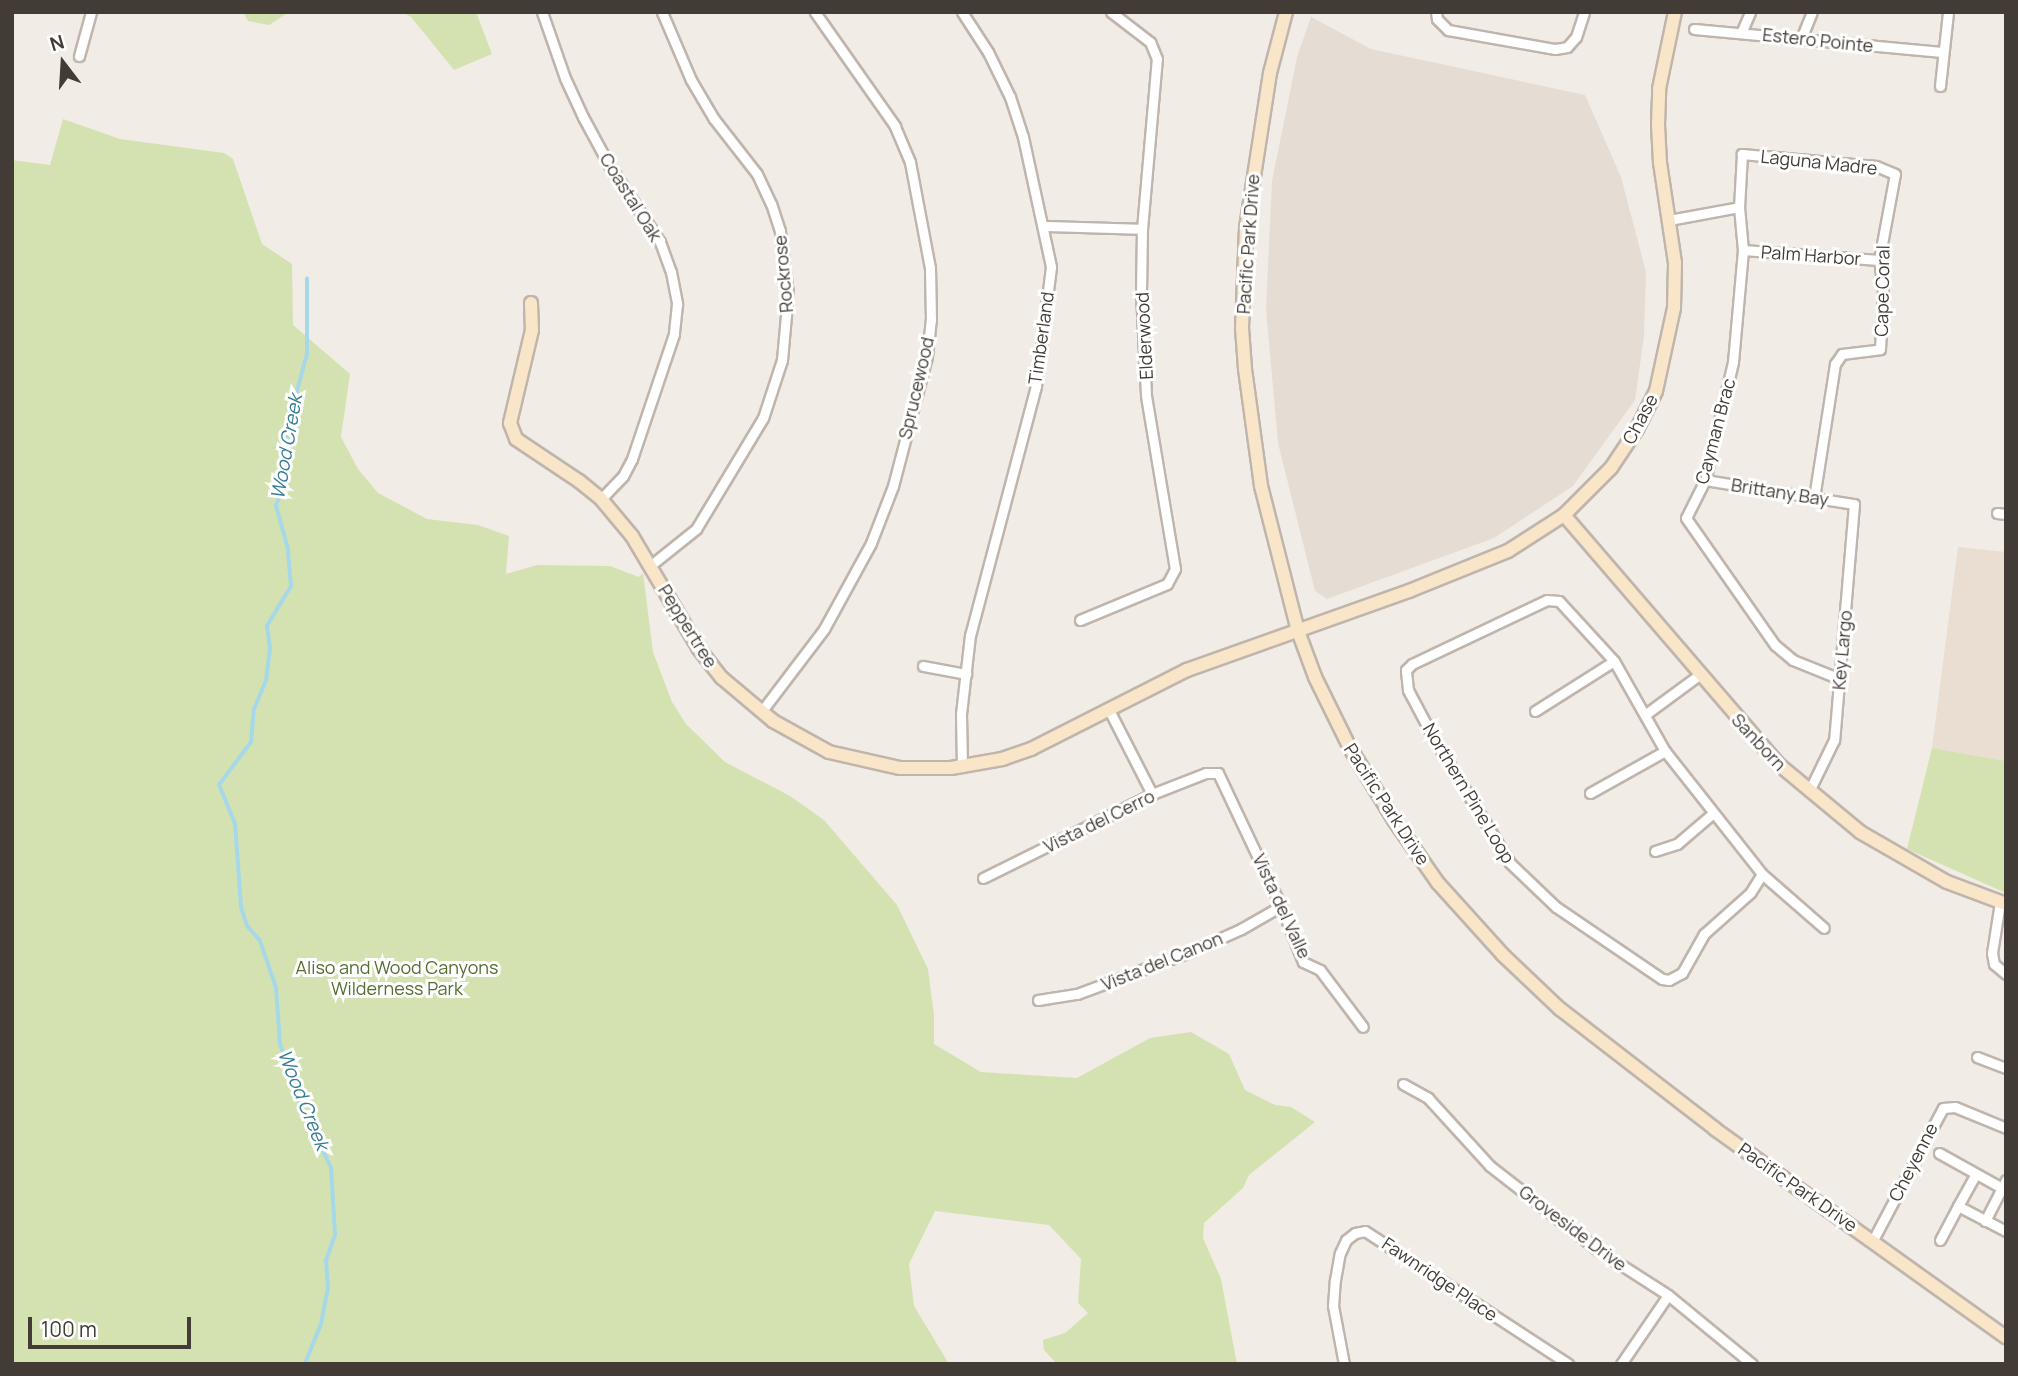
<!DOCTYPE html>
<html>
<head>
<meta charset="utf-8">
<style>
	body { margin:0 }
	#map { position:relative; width:2018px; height:1376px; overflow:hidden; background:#f1ece6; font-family:Manrope,sans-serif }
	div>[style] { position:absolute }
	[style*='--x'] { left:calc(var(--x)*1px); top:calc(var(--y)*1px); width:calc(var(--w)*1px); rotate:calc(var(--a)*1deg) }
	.residential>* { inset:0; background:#e5ddd4 }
	.education>* { inset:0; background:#e9ded1 }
	.green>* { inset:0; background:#d4e2b2 }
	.stream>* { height:3.5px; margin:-1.75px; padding:0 1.75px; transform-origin:1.75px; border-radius:1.75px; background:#a7d8e8 }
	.roads { filter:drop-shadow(2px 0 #bfb5ac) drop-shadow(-2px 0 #bfb5ac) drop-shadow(0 2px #bfb5ac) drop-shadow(0 -2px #bfb5ac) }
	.street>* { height:9px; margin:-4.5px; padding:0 4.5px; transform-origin:4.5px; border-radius:4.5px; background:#fff }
	.secondary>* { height:12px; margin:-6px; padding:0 6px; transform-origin:6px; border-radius:6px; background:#f9e5c8 }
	span { translate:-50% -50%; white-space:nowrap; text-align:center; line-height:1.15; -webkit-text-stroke:6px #fff; paint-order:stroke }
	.street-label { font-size:18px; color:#433c36 }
	.park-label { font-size:18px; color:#516f2f }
	.water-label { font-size:19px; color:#367c95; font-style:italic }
	.frame { position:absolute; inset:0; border:14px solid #433c36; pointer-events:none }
	.north { position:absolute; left:28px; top:28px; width:70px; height:70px; -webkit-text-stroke:5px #fff; paint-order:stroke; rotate:343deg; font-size:19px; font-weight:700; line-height:28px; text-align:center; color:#433c36 }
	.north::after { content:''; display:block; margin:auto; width:24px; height:32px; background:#433c36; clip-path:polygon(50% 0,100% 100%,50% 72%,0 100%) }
	.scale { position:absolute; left:28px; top:1317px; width:163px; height:32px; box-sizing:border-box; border:4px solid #433c36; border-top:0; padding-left:9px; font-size:21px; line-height:24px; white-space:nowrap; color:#433c36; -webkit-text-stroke:5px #fff; paint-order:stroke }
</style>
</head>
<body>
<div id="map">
	<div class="residential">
		<i style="clip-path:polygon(1311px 17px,1371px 49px,1585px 95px,1621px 177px,1646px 272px,1644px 336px,1635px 400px,1573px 486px,1494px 538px,1327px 599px,1315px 591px,1278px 443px,1266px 309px,1272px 181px,1297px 57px)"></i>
	</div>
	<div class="education">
		<i style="clip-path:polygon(1958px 547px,2006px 552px,2006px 761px,1932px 748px)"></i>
	</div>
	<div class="green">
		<i style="clip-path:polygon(243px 12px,289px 12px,269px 25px,248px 21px)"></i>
		<i style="clip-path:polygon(402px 12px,476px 12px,492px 54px,454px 70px,411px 17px)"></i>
		<i style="clip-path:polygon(63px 119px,120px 139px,224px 153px,233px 159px,262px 244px,292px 264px,293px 325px,350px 374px,341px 437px,358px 469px,378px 493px,427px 519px,478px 525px,509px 536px,506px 574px,537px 565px,610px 566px,639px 577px,643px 573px,653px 652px,672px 702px,686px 724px,725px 762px,790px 796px,824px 820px,897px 905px,928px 969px,934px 1015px,934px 1044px,981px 1072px,1077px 1078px,1150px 1038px,1191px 1032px,1229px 1054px,1245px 1090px,1275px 1105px,1291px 1107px,1315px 1122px,1249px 1175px,1243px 1188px,1204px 1223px,1203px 1238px,1221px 1279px,1237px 1364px,1057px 1364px,1044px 1350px,1043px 1340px,1065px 1333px,1088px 1313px,1078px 1303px,1081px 1259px,1049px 1225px,935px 1211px,909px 1264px,914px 1306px,949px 1364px,12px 1364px,12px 160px,50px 165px)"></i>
		<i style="clip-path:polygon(1932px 748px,2006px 761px,2006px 893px,1907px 849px)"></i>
	</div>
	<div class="stream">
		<i style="--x:305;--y:1364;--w:43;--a:-68.2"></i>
		<i style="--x:321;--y:1324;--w:36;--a:-79"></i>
		<i style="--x:328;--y:1289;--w:28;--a:-94"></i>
		<i style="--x:326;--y:1261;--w:28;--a:-71"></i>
		<i style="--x:335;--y:1235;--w:67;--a:-93.4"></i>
		<i style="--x:331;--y:1168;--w:72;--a:-115.5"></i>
		<i style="--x:300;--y:1103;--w:62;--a:-108.7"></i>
		<i style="--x:280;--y:1044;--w:56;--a:-94.1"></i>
		<i style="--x:276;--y:988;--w:50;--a:-108.8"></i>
		<i style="--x:260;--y:941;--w:20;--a:-131"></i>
		<i style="--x:247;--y:926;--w:20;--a:-108"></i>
		<i style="--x:241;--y:907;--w:83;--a:-94.1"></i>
		<i style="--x:235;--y:824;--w:42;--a:-112.3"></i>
		<i style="--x:219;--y:785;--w:54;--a:-53.3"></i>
		<i style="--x:251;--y:742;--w:33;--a:-85"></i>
		<i style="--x:254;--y:709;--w:30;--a:-67"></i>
		<i style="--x:266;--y:681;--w:33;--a:-83"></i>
		<i style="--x:270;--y:648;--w:22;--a:-98"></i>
		<i style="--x:267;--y:626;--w:47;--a:-59"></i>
		<i style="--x:291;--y:586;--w:37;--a:-95"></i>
		<i style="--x:288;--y:549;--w:45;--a:-105.6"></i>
		<i style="--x:276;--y:506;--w:27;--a:-70"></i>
		<i style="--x:285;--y:481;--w:53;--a:-87.8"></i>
		<i style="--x:287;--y:428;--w:77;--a:-74.9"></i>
		<i style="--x:307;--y:354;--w:75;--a:-90"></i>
	</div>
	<div class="roads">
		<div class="street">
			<i style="--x:542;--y:12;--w:70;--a:70.8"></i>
			<i style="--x:565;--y:78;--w:43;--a:65.2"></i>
			<i style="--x:583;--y:117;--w:55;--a:61.6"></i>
			<i style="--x:609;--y:165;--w:92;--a:56.5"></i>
			<i style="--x:660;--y:242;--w:32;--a:70"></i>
			<i style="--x:671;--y:272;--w:33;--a:79"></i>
			<i style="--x:677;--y:304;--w:30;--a:96"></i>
			<i style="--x:674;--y:334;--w:132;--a:108.6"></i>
			<i style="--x:632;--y:459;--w:19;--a:118"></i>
			<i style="--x:623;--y:476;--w:32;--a:134"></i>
			<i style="--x:962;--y:12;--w:48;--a:57"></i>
			<i style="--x:988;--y:52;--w:50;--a:63.9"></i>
			<i style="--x:1010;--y:97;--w:42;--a:72"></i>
			<i style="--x:1023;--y:137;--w:133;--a:77.8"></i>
			<i style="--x:1051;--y:267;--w:120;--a:97.2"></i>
			<i style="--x:1036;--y:386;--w:258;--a:104.8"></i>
			<i style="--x:970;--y:635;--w:80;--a:96.5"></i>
			<i style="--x:961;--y:714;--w:53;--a:88.9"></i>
			<i style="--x:1436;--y:12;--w:7;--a:82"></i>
			<i style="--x:1437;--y:19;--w:16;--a:45"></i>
			<i style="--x:1448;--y:30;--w:109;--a:10.1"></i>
			<i style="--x:1555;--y:49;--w:12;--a:-9"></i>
			<i style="--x:1567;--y:47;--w:13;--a:-48"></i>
			<i style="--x:1576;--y:37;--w:26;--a:-72"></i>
			<i style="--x:1694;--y:29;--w:249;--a:5.3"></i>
			<i style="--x:1742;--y:31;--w:21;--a:-67"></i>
			<i style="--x:1801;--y:39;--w:29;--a:-68"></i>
			<i style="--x:79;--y:56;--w:46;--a:-74.7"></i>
			<i style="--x:1940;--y:86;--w:74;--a:-83.8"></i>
			<i style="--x:1669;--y:220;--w:71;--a:-10.5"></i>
			<i style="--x:1043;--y:226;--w:99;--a:1.7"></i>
			<i style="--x:1743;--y:250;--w:136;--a:4.2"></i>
			<i style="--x:1705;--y:480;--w:151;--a:9.2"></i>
			<i style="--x:1854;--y:504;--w:237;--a:94.8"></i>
			<i style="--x:1834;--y:740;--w:57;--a:116.1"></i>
			<i style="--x:1814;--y:498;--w:136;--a:-81.1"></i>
			<i style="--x:1835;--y:364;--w:12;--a:-55"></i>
			<i style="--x:1842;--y:354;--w:38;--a:-7"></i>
			<i style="--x:1880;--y:349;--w:58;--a:-87"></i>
			<i style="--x:1883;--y:291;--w:31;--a:-97"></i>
			<i style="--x:1879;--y:260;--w:87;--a:-79.5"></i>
			<i style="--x:1895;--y:174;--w:21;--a:-157"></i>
			<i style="--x:1876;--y:166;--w:135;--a:-174.9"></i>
			<i style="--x:1742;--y:154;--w:53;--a:93.2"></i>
			<i style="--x:1739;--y:207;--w:43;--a:84.7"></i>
			<i style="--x:1743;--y:250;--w:112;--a:95.1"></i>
			<i style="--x:1733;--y:362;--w:121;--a:103.3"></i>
			<i style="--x:1705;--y:480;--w:42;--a:116.6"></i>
			<i style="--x:1686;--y:518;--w:155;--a:55"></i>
			<i style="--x:1775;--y:645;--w:23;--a:40"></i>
			<i style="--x:1793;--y:660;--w:51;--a:22"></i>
			<i style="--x:1997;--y:513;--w:9;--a:6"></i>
			<i style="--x:651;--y:565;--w:58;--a:-38.7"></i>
			<i style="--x:696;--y:529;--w:130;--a:-58.9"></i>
			<i style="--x:763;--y:418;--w:61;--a:-71.9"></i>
			<i style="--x:782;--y:360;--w:67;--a:-84.9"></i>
			<i style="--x:788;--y:293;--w:63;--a:-97.4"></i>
			<i style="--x:780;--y:231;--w:28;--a:-108"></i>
			<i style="--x:771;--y:204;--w:33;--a:-115"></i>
			<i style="--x:757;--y:174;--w:70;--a:-128"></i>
			<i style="--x:714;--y:119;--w:45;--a:-120.5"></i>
			<i style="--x:691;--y:80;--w:74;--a:-113.1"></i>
			<i style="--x:1547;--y:600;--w:12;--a:5"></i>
			<i style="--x:1559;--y:601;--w:81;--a:47.5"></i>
			<i style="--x:1614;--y:661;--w:103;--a:60.5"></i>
			<i style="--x:1665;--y:751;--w:157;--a:51.7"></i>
			<i style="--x:1762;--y:874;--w:22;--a:122"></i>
			<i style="--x:1750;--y:893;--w:62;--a:138.3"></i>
			<i style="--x:1704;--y:934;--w:45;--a:119.4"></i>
			<i style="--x:1682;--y:973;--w:15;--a:152"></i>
			<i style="--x:1669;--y:980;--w:7;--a:-172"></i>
			<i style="--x:1662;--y:979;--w:128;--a:-145.8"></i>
			<i style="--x:1556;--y:907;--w:64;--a:-136.3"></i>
			<i style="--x:1510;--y:863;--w:145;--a:-121.5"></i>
			<i style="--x:1434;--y:739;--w:55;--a:-118"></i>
			<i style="--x:1408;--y:690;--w:20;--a:-96"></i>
			<i style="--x:1406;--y:670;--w:8;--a:-45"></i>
			<i style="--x:1412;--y:664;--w:149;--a:-25.4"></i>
			<i style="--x:1080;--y:620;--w:94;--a:-22.5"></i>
			<i style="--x:1167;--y:584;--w:17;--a:-62"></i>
			<i style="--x:1175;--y:569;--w:176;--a:-99.5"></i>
			<i style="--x:1146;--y:395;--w:103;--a:-92.8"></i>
			<i style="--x:1141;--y:292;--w:63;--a:-89.1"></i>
			<i style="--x:1142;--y:229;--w:171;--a:-85"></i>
			<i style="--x:1157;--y:59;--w:18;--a:-112"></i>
			<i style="--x:1150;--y:42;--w:49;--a:-142.4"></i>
			<i style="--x:923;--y:666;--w:44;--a:10.5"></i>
			<i style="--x:1108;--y:708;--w:97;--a:62.9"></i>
			<i style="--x:1535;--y:711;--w:93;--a:-32.3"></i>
			<i style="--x:761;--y:712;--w:104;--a:-52.8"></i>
			<i style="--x:824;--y:629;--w:98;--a:-61.3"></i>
			<i style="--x:871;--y:543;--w:61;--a:-68.9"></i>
			<i style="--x:893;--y:486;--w:134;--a:-75.3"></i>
			<i style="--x:927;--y:356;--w:36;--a:-84"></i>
			<i style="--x:931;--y:320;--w:52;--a:-91.1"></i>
			<i style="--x:930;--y:268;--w:108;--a:-100.7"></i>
			<i style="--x:910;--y:162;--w:39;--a:-113"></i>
			<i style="--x:895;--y:126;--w:139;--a:-125.1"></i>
			<i style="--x:1646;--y:714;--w:66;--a:-36.3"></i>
			<i style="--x:1590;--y:793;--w:86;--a:-29.2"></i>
			<i style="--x:1655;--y:851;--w:23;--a:-18"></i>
			<i style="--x:1677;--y:844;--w:46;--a:-40.6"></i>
			<i style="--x:1762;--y:874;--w:82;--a:41.1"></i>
			<i style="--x:983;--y:878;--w:189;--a:-26.4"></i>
			<i style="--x:1152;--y:794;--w:58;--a:-21.3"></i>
			<i style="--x:1206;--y:773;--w:12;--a:0"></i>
			<i style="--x:1218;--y:773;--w:147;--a:64.7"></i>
			<i style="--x:1281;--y:906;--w:60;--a:68.6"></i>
			<i style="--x:1303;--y:962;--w:19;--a:25"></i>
			<i style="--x:1320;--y:970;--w:71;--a:53"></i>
			<i style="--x:2000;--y:902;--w:52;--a:98.9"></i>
			<i style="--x:1992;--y:953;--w:11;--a:80"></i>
			<i style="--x:1994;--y:964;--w:16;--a:40"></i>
			<i style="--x:1038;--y:1000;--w:39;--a:-9"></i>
			<i style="--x:1077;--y:994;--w:123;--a:-20.5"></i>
			<i style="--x:1192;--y:951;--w:54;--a:-24.2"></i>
			<i style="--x:1241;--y:929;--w:46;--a:-29.9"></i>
			<i style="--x:1977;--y:1057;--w:31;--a:21"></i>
			<i style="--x:1403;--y:1084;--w:29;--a:29"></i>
			<i style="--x:1428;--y:1098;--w:92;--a:47.6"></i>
			<i style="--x:1490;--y:1166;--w:137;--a:37.9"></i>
			<i style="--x:1598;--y:1250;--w:83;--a:32.7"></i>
			<i style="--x:1668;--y:1295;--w:109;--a:39.4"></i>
			<i style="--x:1939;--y:1153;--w:72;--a:29.1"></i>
			<i style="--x:1958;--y:1206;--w:37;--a:-61"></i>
			<i style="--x:1985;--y:1221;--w:46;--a:-62.9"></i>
			<i style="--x:1873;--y:1240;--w:149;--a:-62.1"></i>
			<i style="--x:1943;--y:1108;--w:12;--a:-5"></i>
			<i style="--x:1955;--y:1107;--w:55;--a:22.4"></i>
			<i style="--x:1940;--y:1240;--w:38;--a:-62"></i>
			<i style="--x:1958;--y:1206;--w:54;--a:27.5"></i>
			<i style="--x:1344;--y:1364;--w:59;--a:-100.7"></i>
			<i style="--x:1333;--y:1306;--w:26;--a:-86"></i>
			<i style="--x:1335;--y:1280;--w:27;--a:-80"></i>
			<i style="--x:1340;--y:1253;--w:14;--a:-65"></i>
			<i style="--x:1346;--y:1240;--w:11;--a:-38"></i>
			<i style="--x:1355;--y:1233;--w:10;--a:-11"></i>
			<i style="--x:1365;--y:1231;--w:243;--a:33.2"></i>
			<i style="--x:1621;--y:1364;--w:83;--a:-55.7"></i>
		</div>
		<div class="secondary">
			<i style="--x:1286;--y:12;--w:63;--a:104.7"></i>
			<i style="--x:1270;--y:73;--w:157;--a:98.8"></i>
			<i style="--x:1246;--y:228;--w:100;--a:92.3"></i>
			<i style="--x:1242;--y:328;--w:41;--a:85.8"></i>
			<i style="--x:1245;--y:369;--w:118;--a:82.2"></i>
			<i style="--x:1261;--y:486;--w:150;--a:75.7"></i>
			<i style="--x:1298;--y:631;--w:49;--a:69.7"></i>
			<i style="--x:1315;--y:677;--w:79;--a:63.8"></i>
			<i style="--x:1350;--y:748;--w:84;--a:58.6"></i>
			<i style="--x:1394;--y:820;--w:77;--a:55.1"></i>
			<i style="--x:1438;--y:883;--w:97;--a:47.9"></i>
			<i style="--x:1503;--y:955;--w:79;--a:43.5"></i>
			<i style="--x:1560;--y:1009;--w:196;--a:37.7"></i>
			<i style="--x:1715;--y:1129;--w:358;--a:35.6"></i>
			<i style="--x:531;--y:303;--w:27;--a:88"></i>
			<i style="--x:532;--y:330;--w:96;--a:103.3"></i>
			<i style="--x:510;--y:423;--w:17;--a:69"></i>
			<i style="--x:516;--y:439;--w:76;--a:33.7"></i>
			<i style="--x:579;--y:481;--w:28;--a:39"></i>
			<i style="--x:601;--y:499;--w:48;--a:50"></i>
			<i style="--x:632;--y:536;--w:131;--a:59.3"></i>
			<i style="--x:699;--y:649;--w:37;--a:52"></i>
			<i style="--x:722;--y:678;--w:67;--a:40.1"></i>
			<i style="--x:773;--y:721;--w:64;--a:29"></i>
			<i style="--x:829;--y:752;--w:73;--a:12.7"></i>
			<i style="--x:900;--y:768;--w:51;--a:0"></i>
			<i style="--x:951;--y:768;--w:52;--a:-10"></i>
			<i style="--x:1002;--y:759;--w:31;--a:-19"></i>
			<i style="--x:1031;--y:749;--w:175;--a:-26.9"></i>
			<i style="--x:1187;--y:670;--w:236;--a:-19.6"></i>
			<i style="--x:1409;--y:591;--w:107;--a:-22"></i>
			<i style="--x:1508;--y:551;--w:67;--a:-32.7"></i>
			<i style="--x:1564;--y:515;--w:66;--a:-45"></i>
			<i style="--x:1611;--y:468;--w:47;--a:-56.3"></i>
			<i style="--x:1637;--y:429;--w:42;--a:-63.4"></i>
			<i style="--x:1656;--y:391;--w:85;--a:-77.8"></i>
			<i style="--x:1674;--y:308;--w:45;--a:-88.7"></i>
			<i style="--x:1675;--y:263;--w:101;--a:-98.5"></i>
			<i style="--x:1660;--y:163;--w:38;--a:-93"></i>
			<i style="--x:1658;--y:125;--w:36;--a:-88"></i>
			<i style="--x:1659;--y:89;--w:79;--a:-78.3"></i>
			<i style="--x:1564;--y:515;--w:327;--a:49.3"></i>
			<i style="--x:1777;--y:763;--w:108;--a:39.7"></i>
			<i style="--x:1860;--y:832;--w:100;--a:29.9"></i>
			<i style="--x:1947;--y:882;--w:63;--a:20.4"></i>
		</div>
	</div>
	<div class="street-label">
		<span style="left:1818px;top:40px;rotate:6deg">Estero Pointe</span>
		<span style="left:1819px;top:162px;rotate:6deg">Laguna Madre</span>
		<span style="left:631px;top:197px;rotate:58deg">Coastal Oak</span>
		<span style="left:1248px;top:244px;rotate:-86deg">Pacific Park Drive</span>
		<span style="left:1811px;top:255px;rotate:4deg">Palm Harbor</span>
		<span style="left:783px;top:274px;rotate:-95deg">Rockrose</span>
		<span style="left:1882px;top:291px;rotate:-89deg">Cape Coral</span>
		<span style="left:1144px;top:336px;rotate:-93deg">Elderwood</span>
		<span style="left:1041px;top:338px;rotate:-82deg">Timberland</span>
		<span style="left:916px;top:388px;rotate:-77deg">Sprucewood</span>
		<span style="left:1640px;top:419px;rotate:-62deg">Chase</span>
		<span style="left:1715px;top:431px;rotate:-75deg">Cayman Brac</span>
		<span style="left:1780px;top:492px;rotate:9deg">Brittany Bay</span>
		<span style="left:688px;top:626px;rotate:58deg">Peppertree</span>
		<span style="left:1842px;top:650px;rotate:-85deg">Key Largo</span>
		<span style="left:1759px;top:742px;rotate:47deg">Sanborn</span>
		<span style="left:1469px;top:793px;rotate:59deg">Northern Pine Loop</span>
		<span style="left:1387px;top:804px;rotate:57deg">Pacific Park Drive</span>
		<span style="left:1099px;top:821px;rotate:-26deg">Vista del Cerro</span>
		<span style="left:1282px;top:906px;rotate:65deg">Vista del Valle</span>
		<span style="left:1162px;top:961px;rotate:-22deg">Vista del Canon</span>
		<span style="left:1913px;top:1162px;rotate:-63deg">Cheyenne</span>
		<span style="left:1798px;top:1187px;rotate:35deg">Pacific Park Drive</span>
		<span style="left:1573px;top:1228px;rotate:37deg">Groveside Drive</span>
		<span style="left:1440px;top:1279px;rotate:34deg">Fawnridge Place</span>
	</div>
	<div class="park-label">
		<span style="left:397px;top:978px">Aliso and Wood Canyons<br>Wilderness Park</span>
	</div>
	<div class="water-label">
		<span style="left:287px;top:447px;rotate:-80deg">Wood Creek</span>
		<span style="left:303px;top:1100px;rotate:68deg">Wood Creek</span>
	</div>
	<div class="frame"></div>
	<div class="north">N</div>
	<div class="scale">100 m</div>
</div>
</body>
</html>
